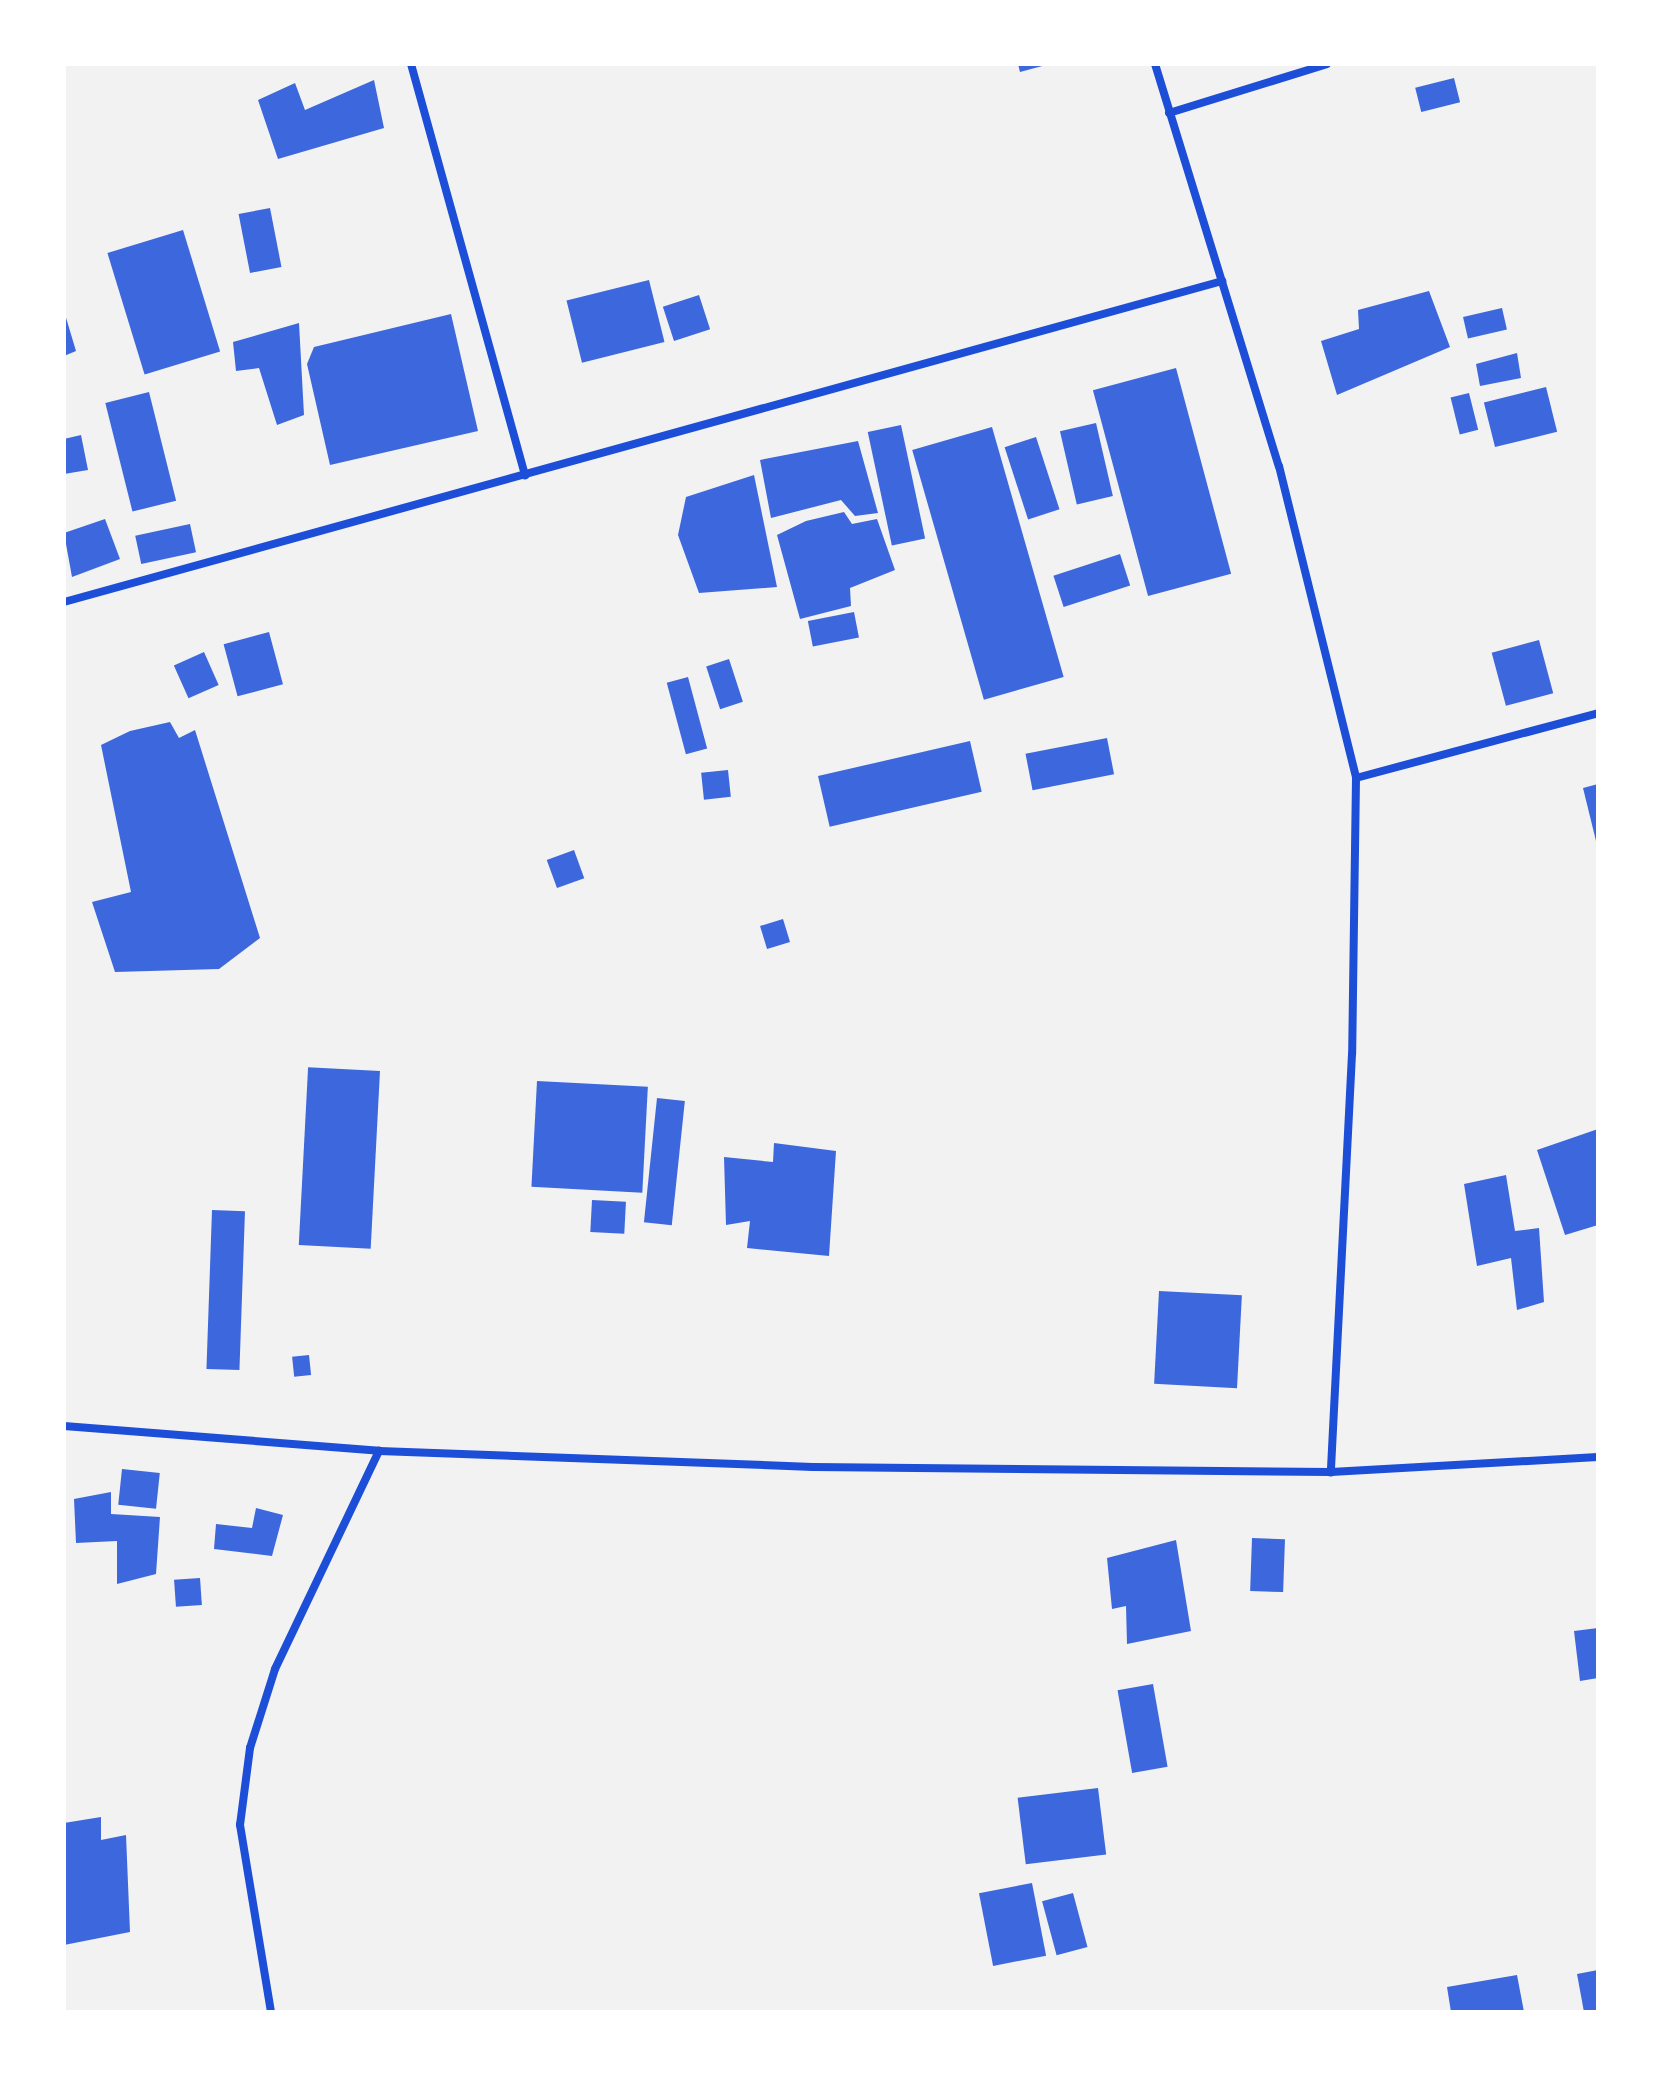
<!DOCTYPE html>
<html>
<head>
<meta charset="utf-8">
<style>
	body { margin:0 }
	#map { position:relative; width:1662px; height:2076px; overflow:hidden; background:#f2f2f2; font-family:Lato,sans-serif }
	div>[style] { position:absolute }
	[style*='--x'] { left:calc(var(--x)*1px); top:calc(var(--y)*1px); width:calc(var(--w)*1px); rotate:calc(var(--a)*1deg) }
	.building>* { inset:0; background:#3d67dc; transform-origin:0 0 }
	.minor>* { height:8px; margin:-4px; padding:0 4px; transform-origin:4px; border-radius:4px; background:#1d4ed8 }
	span { translate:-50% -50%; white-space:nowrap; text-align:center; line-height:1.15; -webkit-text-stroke:8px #fff; paint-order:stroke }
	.frame { position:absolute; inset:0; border:66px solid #fff; pointer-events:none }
</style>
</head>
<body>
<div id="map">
	<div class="building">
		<i style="clip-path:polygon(1018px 64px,1046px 64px,1046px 65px,1020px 72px)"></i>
		<i style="left:1454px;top:78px;width:25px;height:40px;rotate:76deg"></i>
		<i style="clip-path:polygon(374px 80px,384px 128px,278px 159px,258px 100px,295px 83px,305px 110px)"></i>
		<i style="left:270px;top:208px;width:60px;height:32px;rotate:79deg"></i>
		<i style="left:183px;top:230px;width:127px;height:79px;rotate:73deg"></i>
		<i style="left:649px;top:280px;width:64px;height:85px;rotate:76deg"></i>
		<i style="clip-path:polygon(1429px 291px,1450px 347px,1337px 395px,1321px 341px,1359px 329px,1358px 310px)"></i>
		<i style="left:699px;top:295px;width:36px;height:38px;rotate:72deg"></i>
		<i style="left:1502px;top:308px;width:22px;height:40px;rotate:77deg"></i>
		<i style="clip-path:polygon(64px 311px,76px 351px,64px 356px)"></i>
		<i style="clip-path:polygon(451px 314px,478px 431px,330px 465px,307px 364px,314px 347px)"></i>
		<i style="clip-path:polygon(299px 323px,304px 415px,277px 425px,259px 368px,236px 371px,233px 342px)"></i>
		<i style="clip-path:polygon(1517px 353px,1521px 378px,1480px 386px,1476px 364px)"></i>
		<i style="left:1176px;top:368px;width:213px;height:86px;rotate:75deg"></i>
		<i style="left:1546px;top:387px;width:46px;height:64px;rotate:76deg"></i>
		<i style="left:149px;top:392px;width:112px;height:45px;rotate:76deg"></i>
		<i style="left:1469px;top:393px;width:38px;height:19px;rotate:76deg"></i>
		<i style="left:1096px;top:423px;width:75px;height:37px;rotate:77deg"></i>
		<i style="left:901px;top:425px;width:116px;height:34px;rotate:78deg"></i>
		<i style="left:992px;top:427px;width:260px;height:83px;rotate:74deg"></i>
		<i style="clip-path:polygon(81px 435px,88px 470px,64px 474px,64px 439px)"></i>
		<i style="left:1036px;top:437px;width:76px;height:33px;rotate:72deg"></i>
		<i style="clip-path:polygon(858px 441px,878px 513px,855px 516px,841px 500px,771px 518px,760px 460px)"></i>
		<i style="clip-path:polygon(754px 475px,777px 587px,699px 593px,678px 535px,686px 497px)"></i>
		<i style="clip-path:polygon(844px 512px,852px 524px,877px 519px,895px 570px,850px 588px,851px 606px,800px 619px,777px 535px,806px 521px)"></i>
		<i style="clip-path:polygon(105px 519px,120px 559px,72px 577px,64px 533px)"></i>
		<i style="left:190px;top:524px;width:29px;height:56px;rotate:78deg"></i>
		<i style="left:1120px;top:554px;width:33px;height:70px;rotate:72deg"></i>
		<i style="left:854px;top:612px;width:26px;height:47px;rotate:79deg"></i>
		<i style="left:269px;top:632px;width:54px;height:47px;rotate:75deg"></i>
		<i style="left:1539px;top:640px;width:55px;height:49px;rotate:75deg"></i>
		<i style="left:204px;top:652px;width:36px;height:33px;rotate:66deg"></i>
		<i style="left:729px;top:659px;width:45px;height:24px;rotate:72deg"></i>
		<i style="left:688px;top:677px;width:74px;height:22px;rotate:75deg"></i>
		<i style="clip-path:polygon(170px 722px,179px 738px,195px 730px,260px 938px,219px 969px,115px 972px,92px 902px,131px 892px,101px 745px,130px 731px)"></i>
		<i style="left:1107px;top:738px;width:37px;height:83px;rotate:79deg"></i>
		<i style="left:970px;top:741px;width:52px;height:156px;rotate:77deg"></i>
		<i style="left:728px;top:770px;width:27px;height:27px;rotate:84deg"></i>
		<i style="clip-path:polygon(1598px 784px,1598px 845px,1597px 845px,1583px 788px)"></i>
		<i style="left:574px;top:850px;width:30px;height:29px;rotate:70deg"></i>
		<i style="left:783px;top:919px;width:24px;height:24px;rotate:73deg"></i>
		<i style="left:380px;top:1071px;width:178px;height:72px;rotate:93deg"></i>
		<i style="left:537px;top:1081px;width:111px;height:106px;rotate:3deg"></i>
		<i style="left:657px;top:1098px;width:28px;height:125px;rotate:6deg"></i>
		<i style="clip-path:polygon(1598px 1129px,1598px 1225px,1565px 1235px,1537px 1150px)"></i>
		<i style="clip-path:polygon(774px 1143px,836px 1151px,829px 1256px,747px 1248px,750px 1221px,726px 1225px,724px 1157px,773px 1162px)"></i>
		<i style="clip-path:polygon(1506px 1175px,1515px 1231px,1539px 1228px,1544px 1302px,1517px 1310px,1511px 1258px,1477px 1266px,1464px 1184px)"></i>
		<i style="left:592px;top:1200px;width:34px;height:32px;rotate:3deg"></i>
		<i style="left:212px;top:1210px;width:33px;height:159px;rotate:2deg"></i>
		<i style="left:1159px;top:1291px;width:83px;height:93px;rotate:3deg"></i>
		<i style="left:309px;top:1355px;width:20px;height:17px;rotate:84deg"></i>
		<i style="left:122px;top:1469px;width:38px;height:36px;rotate:6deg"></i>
		<i style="clip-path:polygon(111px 1492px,111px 1514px,160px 1517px,156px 1574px,117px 1584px,117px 1541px,76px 1543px,74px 1499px)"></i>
		<i style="clip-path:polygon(256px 1508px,283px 1515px,272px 1556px,214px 1549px,216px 1524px,252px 1528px)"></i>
		<i style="left:1252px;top:1538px;width:33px;height:53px;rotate:2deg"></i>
		<i style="clip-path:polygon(1176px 1540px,1191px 1631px,1127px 1644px,1126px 1606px,1112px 1609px,1107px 1558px)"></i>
		<i style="left:200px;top:1578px;width:27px;height:26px;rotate:86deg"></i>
		<i style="clip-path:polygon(1598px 1628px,1598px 1678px,1580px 1681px,1574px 1631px)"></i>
		<i style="left:1153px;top:1684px;width:84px;height:36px;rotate:80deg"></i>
		<i style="left:1098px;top:1788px;width:67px;height:81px;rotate:83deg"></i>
		<i style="clip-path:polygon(101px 1817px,101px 1840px,126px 1835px,130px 1932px,64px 1945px,64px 1823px)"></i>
		<i style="left:1032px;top:1883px;width:74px;height:54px;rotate:79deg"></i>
		<i style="left:1073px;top:1893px;width:56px;height:32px;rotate:75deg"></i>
		<i style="clip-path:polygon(1598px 1970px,1598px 2012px,1584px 2012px,1577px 1974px)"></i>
		<i style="clip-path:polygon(1517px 1975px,1524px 2012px,1451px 2012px,1447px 1987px)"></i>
	</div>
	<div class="minor">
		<i style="--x:411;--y:64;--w:427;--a:74.5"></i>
		<i style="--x:1155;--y:64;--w:421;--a:72.9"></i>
		<i style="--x:1279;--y:466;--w:321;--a:76.1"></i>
		<i style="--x:1356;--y:778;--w:276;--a:90.8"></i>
		<i style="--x:1352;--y:1054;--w:419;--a:92.9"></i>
		<i style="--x:1169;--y:113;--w:165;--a:-17.2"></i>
		<i style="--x:64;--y:602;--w:1202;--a:-15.49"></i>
		<i style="--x:1356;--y:778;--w:251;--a:-15"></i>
		<i style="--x:64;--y:1426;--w:316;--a:4.5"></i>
		<i style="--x:379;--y:1451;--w:434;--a:2.1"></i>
		<i style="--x:813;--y:1467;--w:518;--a:0.55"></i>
		<i style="--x:1331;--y:1472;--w:267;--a:-3.2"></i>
		<i style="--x:271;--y:2012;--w:190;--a:-99.4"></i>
		<i style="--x:240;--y:1825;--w:78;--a:-82.6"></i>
		<i style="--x:250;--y:1748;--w:83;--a:-72.4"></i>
		<i style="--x:275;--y:1669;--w:242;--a:-64.5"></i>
	</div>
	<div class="frame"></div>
</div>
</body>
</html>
